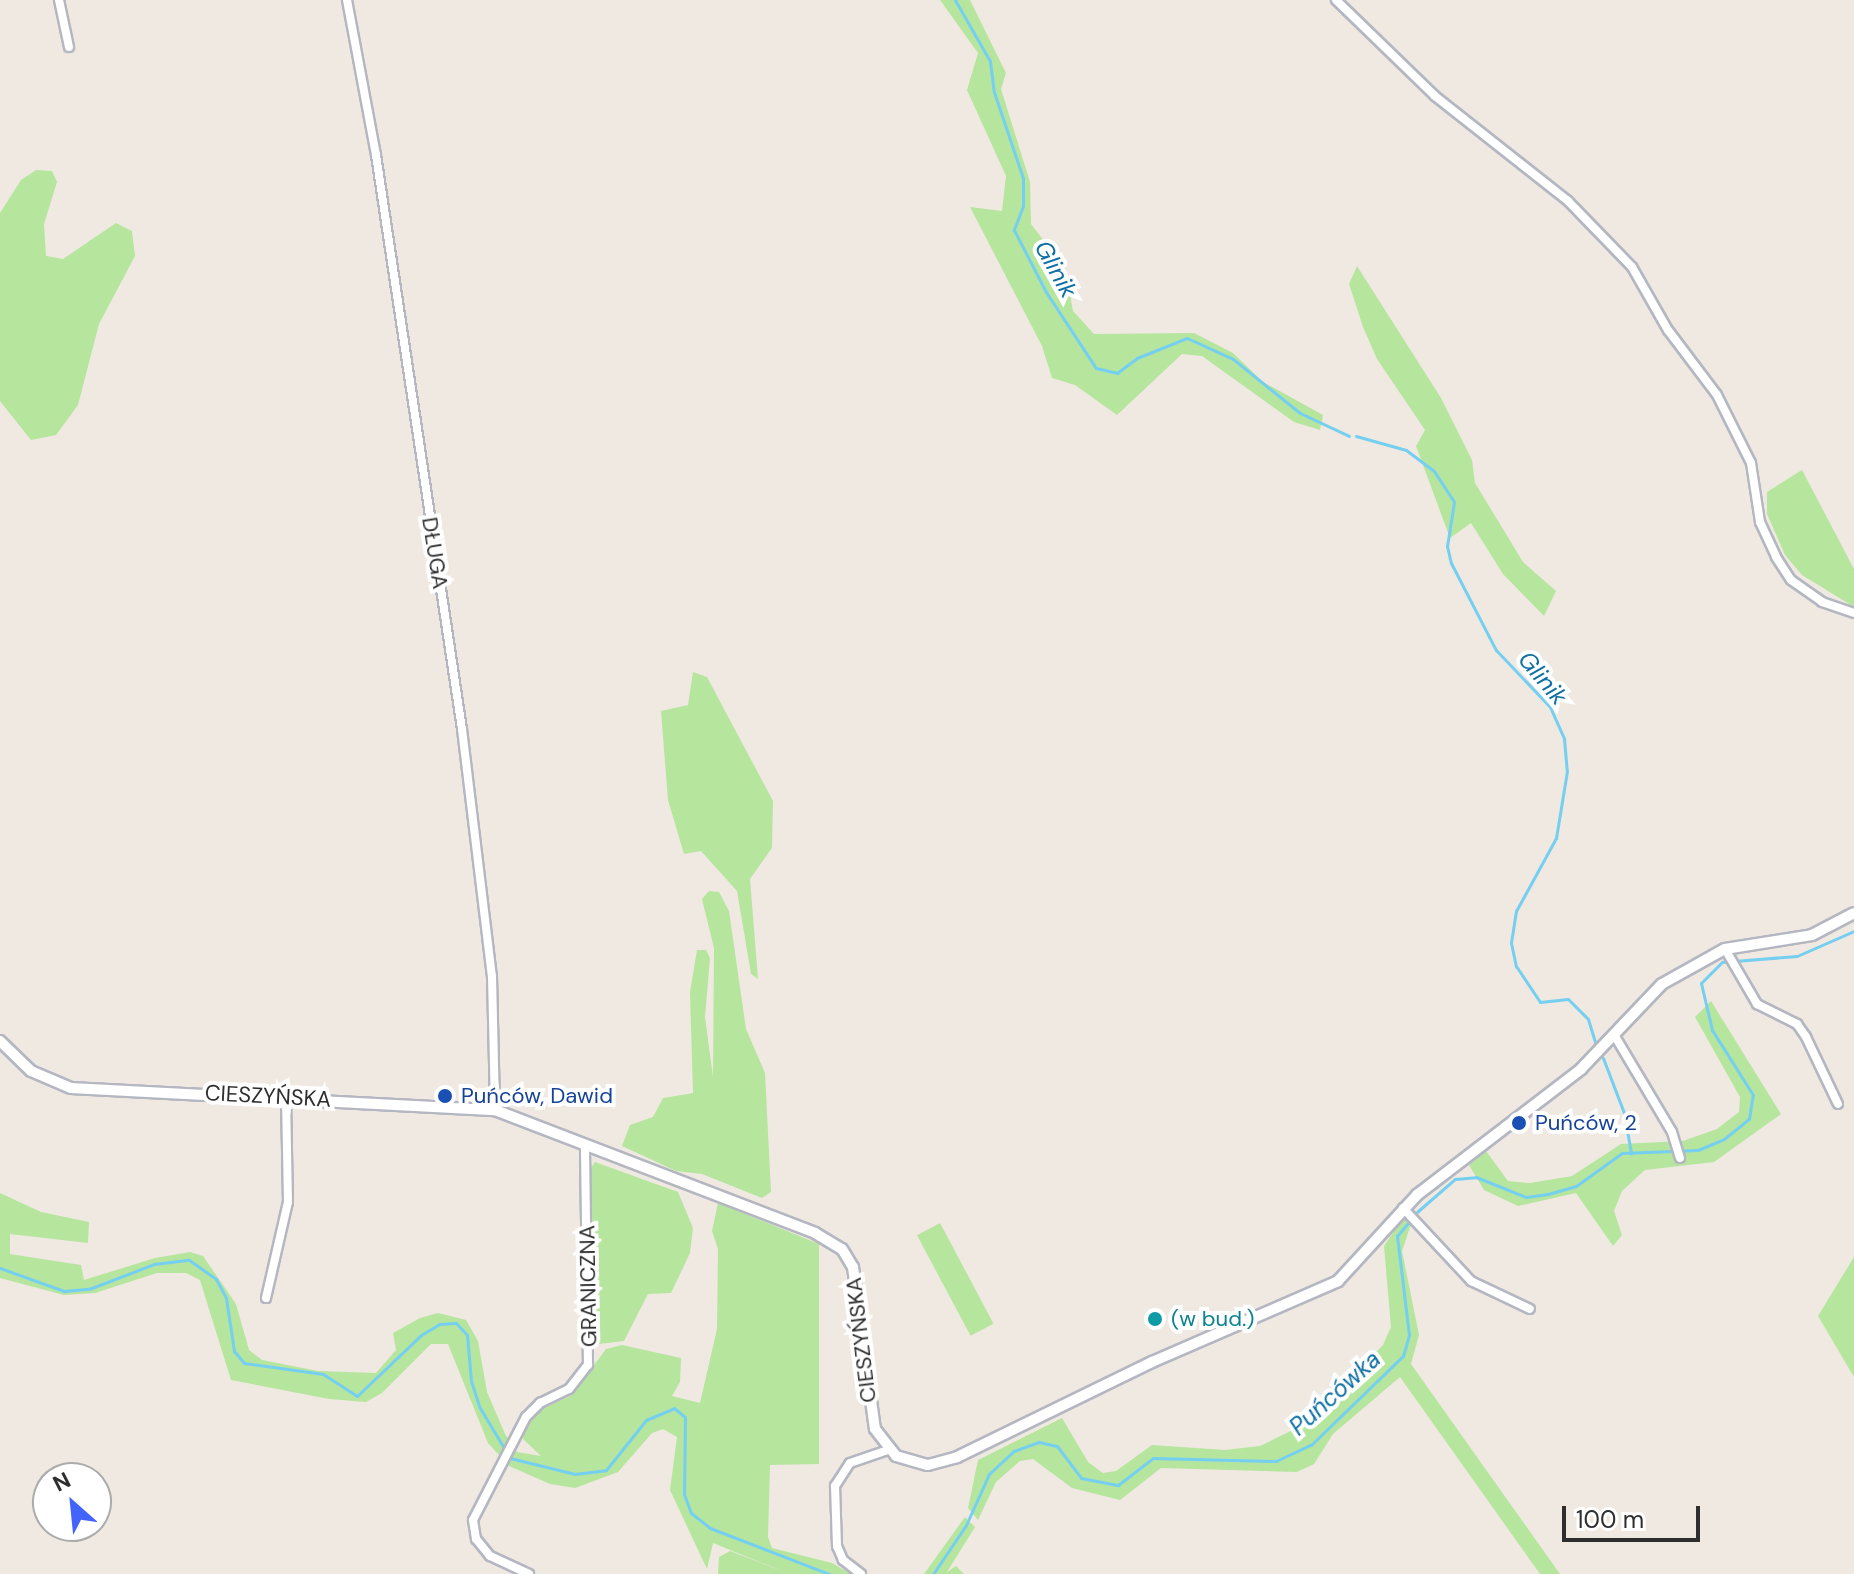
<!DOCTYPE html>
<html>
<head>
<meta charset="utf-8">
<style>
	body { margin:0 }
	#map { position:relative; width:1854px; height:1574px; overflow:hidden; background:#efe9e1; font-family:"DM Sans",sans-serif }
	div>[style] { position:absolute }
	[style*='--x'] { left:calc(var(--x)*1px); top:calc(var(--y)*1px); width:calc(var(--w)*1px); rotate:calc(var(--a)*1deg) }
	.green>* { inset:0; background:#b6e59e; transform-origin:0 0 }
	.stream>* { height:3px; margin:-1.5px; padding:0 1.5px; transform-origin:1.5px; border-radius:1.5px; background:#75cff0 }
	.roads { filter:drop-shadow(2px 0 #b4b7c1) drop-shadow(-2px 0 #b4b7c1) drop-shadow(0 2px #b4b7c1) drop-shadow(0 -2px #b4b7c1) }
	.minor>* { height:8px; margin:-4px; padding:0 4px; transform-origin:4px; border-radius:4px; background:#fff }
	.tertiary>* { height:10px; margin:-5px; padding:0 5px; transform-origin:5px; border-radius:5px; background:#fff }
	.dots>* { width:22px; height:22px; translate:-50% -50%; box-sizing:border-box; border:4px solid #fff; border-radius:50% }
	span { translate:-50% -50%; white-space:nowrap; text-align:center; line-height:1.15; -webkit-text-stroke:8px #fff; paint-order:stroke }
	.street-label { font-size:22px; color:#2e2e2e }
	.transit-label { font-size:22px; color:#164399 }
	.left { translate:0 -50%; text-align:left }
	.culture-label { font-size:22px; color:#0d838f }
	.water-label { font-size:24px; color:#0d6fa3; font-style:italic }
	.north { position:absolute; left:32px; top:1462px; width:80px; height:80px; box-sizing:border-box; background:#fff; border:2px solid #ababab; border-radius:50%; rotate:333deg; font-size:22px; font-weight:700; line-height:32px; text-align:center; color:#2e2e2e }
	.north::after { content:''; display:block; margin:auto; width:28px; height:36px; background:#4264fb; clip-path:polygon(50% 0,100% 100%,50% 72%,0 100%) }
	.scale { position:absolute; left:1562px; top:1506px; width:138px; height:36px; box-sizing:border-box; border:4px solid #2e2e2e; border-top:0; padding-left:10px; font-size:24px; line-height:28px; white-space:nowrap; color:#2e2e2e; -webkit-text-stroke:6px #fff; paint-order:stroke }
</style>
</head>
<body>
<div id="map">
	<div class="green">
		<i style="clip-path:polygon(940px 0,970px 0,1006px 73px,1001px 89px,1030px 182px,1031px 224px,1065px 268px,1073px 311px,1094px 334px,1194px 333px,1233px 353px,1263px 382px,1323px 415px,1320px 430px,1294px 422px,1202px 356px,1182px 354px,1117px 415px,1075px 385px,1052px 378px,1042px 346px,970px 207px,1002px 211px,1006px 176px,967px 90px,978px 53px)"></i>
		<i style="clip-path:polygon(36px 170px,52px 171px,57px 182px,44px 224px,46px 256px,63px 259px,116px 223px,132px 231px,135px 256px,99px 324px,78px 405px,56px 435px,31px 440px,0 401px,0 213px,21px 180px)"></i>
		<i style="clip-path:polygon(1357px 266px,1441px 398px,1472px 460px,1475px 483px,1523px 562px,1556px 591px,1544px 616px,1503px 574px,1471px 523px,1450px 538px,1416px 446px,1425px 430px,1377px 359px,1363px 327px,1349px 284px)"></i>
		<i style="clip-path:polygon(1802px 470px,1854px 569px,1854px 607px,1802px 575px,1785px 555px,1767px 514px,1767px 492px)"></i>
		<i style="clip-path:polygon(693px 672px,707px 677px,773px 801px,772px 848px,750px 879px,758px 979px,751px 974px,737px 891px,701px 851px,684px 854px,668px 800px,661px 711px,688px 705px)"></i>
		<i style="clip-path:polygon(709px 891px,719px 892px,729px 911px,746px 1029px,765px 1073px,771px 1192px,762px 1198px,702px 1174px,676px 1171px,622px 1146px,630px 1125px,653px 1117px,663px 1098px,693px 1093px,690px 992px,697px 950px,706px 950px,710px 958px,705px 1017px,713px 1077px,714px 948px,702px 899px)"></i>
		<i style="clip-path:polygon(1711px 1001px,1781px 1114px,1714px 1162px,1645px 1170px,1622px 1191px,1614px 1211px,1622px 1235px,1613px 1246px,1576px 1193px,1518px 1206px,1484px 1190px,1469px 1165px,1486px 1151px,1508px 1181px,1530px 1183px,1572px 1176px,1621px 1144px,1683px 1141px,1717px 1129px,1739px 1112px,1740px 1097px,1695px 1017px)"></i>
		<i style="clip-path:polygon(595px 1162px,678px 1192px,693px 1228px,690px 1253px,671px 1293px,648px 1294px,624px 1341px,599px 1344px,592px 1318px,590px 1169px)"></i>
		<i style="clip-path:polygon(0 1193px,41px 1212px,89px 1222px,88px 1243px,10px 1234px,10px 1254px,81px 1265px,84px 1280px,155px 1258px,190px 1252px,203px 1256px,236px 1304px,249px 1350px,262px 1360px,318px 1371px,376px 1373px,396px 1350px,393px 1333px,420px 1318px,438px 1313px,466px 1320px,478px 1341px,487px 1392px,505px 1434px,517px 1452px,541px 1456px,523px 1439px,525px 1427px,538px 1411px,572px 1395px,606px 1349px,622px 1345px,681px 1358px,680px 1382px,672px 1396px,700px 1403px,717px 1329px,718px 1249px,712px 1231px,718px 1203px,819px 1244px,819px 1464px,770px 1465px,768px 1537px,772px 1548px,832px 1563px,851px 1574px,718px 1574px,719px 1557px,730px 1551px,787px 1573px,713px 1543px,707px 1569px,670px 1490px,677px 1437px,663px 1429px,652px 1433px,618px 1472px,575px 1488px,550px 1484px,509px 1466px,488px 1443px,448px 1344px,431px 1344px,382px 1393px,366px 1402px,329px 1399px,231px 1380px,200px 1280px,186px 1273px,157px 1273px,95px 1293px,64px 1295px,0 1278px)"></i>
		<i style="clip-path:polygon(1403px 1218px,1411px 1224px,1402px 1251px,1419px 1335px,1411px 1364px,1560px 1574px,1540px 1574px,1400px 1377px,1333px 1434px,1314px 1464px,1297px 1472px,1161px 1468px,1120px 1500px,1072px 1488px,1033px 1459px,1020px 1461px,996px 1482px,978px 1520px,968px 1508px,978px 1460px,1062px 1418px,1088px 1462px,1103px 1473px,1116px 1471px,1152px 1445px,1225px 1450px,1260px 1446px,1303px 1425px,1383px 1345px,1391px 1327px,1384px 1246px)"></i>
		<i style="left:940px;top:1223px;width:114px;height:26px;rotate:62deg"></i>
		<i style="clip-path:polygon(1854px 1257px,1854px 1377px,1818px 1316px)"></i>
		<i style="clip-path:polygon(965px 1517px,975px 1527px,947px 1572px,956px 1566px,964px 1574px,924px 1574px)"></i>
	</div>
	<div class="stream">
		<i style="--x:955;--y:0;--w:70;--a:60.2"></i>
		<i style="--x:990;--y:61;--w:31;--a:83"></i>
		<i style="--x:994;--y:92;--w:91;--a:71.4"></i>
		<i style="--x:1023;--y:178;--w:28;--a:90"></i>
		<i style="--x:1023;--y:206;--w:26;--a:111"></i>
		<i style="--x:1014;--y:230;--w:70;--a:62.7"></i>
		<i style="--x:1046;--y:292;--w:91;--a:56.7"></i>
		<i style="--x:1096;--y:368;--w:22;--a:13"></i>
		<i style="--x:1117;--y:373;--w:25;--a:-37"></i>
		<i style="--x:1137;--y:358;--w:54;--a:-21.8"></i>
		<i style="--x:1187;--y:338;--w:51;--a:24.5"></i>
		<i style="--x:1233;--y:359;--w:86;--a:38.9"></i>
		<i style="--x:1300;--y:413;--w:54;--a:25.1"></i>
		<i style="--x:1356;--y:436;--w:52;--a:15.6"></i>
		<i style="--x:1406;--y:450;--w:35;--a:37"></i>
		<i style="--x:1434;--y:471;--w:37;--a:57"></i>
		<i style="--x:1454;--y:502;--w:45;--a:99"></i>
		<i style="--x:1447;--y:546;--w:17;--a:77"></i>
		<i style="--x:1451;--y:563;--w:98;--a:62.7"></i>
		<i style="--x:1496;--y:650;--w:79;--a:46.5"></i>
		<i style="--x:1550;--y:707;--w:35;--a:66"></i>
		<i style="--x:1564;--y:739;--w:32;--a:85"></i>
		<i style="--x:1567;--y:771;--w:68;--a:99.3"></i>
		<i style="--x:1556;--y:838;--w:83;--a:118.7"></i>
		<i style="--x:1516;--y:911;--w:32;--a:99"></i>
		<i style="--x:1511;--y:943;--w:24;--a:78"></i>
		<i style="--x:1516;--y:966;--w:43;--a:56.3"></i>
		<i style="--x:1540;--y:1002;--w:28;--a:-6"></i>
		<i style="--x:1568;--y:999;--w:28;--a:45"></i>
		<i style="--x:1588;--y:1019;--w:30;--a:73"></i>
		<i style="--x:1603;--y:1058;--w:59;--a:69.1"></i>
		<i style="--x:1624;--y:1113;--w:41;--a:80.1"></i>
		<i style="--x:0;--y:1268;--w:68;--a:19.8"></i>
		<i style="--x:64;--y:1291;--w:25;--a:-5"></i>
		<i style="--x:89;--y:1289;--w:70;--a:-21"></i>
		<i style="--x:154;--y:1264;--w:35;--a:-7"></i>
		<i style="--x:189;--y:1260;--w:33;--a:35"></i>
		<i style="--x:216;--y:1279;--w:21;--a:62"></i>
		<i style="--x:226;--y:1298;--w:54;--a:81.4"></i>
		<i style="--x:234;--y:1351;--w:16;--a:50"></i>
		<i style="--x:244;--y:1363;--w:80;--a:7.9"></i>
		<i style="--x:323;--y:1374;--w:40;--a:32.9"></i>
		<i style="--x:357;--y:1396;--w:88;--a:-43.6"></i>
		<i style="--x:421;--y:1335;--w:21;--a:-31"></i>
		<i style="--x:439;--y:1324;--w:17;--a:-3"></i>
		<i style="--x:456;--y:1323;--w:16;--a:47"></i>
		<i style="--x:467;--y:1335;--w:46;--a:85"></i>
		<i style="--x:471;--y:1381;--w:28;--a:72"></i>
		<i style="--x:480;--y:1408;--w:58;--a:59"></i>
		<i style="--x:510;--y:1458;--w:67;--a:13.8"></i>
		<i style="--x:575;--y:1474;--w:31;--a:-7"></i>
		<i style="--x:606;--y:1470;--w:64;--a:-51.3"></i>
		<i style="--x:646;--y:1420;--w:30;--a:-23"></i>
		<i style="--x:674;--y:1408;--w:14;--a:39"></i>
		<i style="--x:685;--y:1417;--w:77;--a:90.7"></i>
		<i style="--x:684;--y:1494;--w:20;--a:70"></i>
		<i style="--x:691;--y:1513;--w:24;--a:38"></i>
		<i style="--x:710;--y:1528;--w:128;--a:21.1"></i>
		<i style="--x:933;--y:1574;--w:59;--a:-56"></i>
		<i style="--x:966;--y:1525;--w:56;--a:-65.7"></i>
		<i style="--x:989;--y:1474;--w:34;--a:-43"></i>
		<i style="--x:1014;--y:1451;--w:27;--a:-20"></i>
		<i style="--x:1039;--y:1442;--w:18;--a:13"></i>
		<i style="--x:1057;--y:1446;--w:40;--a:53"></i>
		<i style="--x:1081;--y:1478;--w:38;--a:11"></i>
		<i style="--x:1118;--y:1485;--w:44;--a:-37.6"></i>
		<i style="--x:1153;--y:1458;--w:123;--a:1.4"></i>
		<i style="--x:1276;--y:1461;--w:38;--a:-25"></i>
		<i style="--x:1311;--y:1445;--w:128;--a:-44.1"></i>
		<i style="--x:1403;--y:1356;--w:22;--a:-74"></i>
		<i style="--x:1409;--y:1335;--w:100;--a:-96.9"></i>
		<i style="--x:1397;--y:1236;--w:33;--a:-50"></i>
		<i style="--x:1418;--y:1211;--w:49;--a:-40.9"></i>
		<i style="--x:1455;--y:1179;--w:21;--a:-5"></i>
		<i style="--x:1476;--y:1177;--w:54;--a:21.8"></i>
		<i style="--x:1526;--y:1197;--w:22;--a:-8"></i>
		<i style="--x:1548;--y:1194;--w:29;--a:-16"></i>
		<i style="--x:1576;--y:1186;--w:57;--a:-35.7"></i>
		<i style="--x:1622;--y:1153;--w:76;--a:-2.3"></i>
		<i style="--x:1698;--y:1150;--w:28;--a:-23"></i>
		<i style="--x:1724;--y:1139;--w:32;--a:-39"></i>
		<i style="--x:1749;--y:1119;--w:24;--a:-81"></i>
		<i style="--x:1753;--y:1095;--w:77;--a:-122.2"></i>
		<i style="--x:1712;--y:1030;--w:48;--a:-103.2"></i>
		<i style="--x:1701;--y:983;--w:30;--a:-45"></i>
		<i style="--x:1722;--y:962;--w:75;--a:-4.6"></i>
		<i style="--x:1797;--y:956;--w:62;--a:-23.7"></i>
	</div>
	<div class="roads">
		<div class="minor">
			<i style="--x:59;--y:0;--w:48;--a:78"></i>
			<i style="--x:347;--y:0;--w:158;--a:79.4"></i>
			<i style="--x:376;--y:155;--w:580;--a:81.48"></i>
			<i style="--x:462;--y:729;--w:249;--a:83.1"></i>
			<i style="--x:492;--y:976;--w:134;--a:88.7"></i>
			<i style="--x:1336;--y:0;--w:138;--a:44.1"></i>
			<i style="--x:1435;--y:96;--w:169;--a:38.3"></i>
			<i style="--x:1568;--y:201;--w:92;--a:45.9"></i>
			<i style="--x:1632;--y:267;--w:73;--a:60.3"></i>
			<i style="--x:1668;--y:330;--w:81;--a:53"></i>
			<i style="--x:1717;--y:395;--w:76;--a:63.4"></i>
			<i style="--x:1751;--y:463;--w:60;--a:81.3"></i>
			<i style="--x:1760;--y:522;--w:38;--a:65"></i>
			<i style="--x:1776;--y:557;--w:27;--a:57"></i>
			<i style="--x:1791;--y:580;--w:38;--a:35"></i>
			<i style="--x:1822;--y:602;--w:34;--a:19"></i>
			<i style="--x:1725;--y:949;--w:64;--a:59.8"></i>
			<i style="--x:1757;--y:1004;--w:45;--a:26.6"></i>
			<i style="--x:1797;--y:1024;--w:16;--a:55"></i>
			<i style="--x:1806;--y:1037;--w:74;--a:64.5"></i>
			<i style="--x:1616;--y:1038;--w:109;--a:59.2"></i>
			<i style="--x:1672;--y:1132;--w:27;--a:73"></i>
			<i style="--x:1403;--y:1208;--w:100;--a:47"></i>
			<i style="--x:1471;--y:1281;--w:65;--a:25.4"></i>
			<i style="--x:266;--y:1298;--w:98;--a:-77.1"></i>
			<i style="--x:288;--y:1202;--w:106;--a:-91.1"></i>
			<i style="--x:529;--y:1574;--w:43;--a:-155.2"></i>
			<i style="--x:490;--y:1556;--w:22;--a:-129"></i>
			<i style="--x:476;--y:1539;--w:19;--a:-99"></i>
			<i style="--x:473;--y:1520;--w:116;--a:-62.8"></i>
			<i style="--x:526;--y:1417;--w:20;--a:-45"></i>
			<i style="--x:540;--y:1403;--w:32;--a:-26"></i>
			<i style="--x:569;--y:1389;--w:31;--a:-52"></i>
			<i style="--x:588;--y:1365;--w:221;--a:-90.8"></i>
			<i style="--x:861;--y:1574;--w:23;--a:-142"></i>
			<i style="--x:843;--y:1560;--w:15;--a:-113"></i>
			<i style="--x:837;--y:1546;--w:60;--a:-91.9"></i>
			<i style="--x:835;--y:1486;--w:27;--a:-57"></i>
			<i style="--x:850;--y:1463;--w:40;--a:-18.9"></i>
		</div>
		<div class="tertiary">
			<i style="--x:0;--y:1041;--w:43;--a:44.1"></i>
			<i style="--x:31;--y:1071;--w:43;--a:23"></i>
			<i style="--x:71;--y:1088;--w:425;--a:3"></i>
			<i style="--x:495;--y:1110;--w:343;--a:21"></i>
			<i style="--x:815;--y:1233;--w:31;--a:31"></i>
			<i style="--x:842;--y:1249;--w:21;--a:59"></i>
			<i style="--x:853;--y:1267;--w:163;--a:82.3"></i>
			<i style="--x:875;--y:1429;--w:34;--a:52"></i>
			<i style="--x:896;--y:1456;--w:33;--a:16"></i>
			<i style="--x:928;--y:1465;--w:30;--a:-15"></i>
			<i style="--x:957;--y:1457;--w:217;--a:-26"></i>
			<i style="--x:1152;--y:1362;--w:203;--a:-23.5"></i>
			<i style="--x:1338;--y:1281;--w:117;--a:-47.4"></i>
			<i style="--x:1417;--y:1195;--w:207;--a:-37.5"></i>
			<i style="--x:1581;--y:1069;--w:117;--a:-46.4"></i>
			<i style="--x:1662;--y:984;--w:72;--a:-29.1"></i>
			<i style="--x:1725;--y:949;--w:88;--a:-9.1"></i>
			<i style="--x:1812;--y:935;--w:47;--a:-27.6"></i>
		</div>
	</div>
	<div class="dots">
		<i style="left:445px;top:1096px;background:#1a4fb4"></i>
		<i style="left:1519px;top:1123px;background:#1a4fb4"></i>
		<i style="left:1155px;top:1319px;background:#0f9aa8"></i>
	</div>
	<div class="street-label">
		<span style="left:435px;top:553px;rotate:81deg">DŁUGA</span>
		<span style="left:268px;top:1096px;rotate:3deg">CIESZYŃSKA</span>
		<span style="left:588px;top:1286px;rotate:-91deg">GRANICZNA</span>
		<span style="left:861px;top:1340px;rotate:-97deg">CIESZYŃSKA</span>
	</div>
	<div class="transit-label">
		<span class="left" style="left:461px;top:1096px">Puńców, Dawid</span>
		<span class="left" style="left:1535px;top:1123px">Puńców, 2</span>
	</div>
	<div class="culture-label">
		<span class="left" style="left:1171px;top:1319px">(w bud.)</span>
	</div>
	<div class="water-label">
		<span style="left:1056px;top:269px;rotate:61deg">Glinik</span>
		<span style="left:1543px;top:678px;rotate:50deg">Glinik</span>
		<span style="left:1335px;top:1393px;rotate:-42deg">Puńcówka</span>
	</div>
	<div class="north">N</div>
	<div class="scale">100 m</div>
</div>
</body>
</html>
